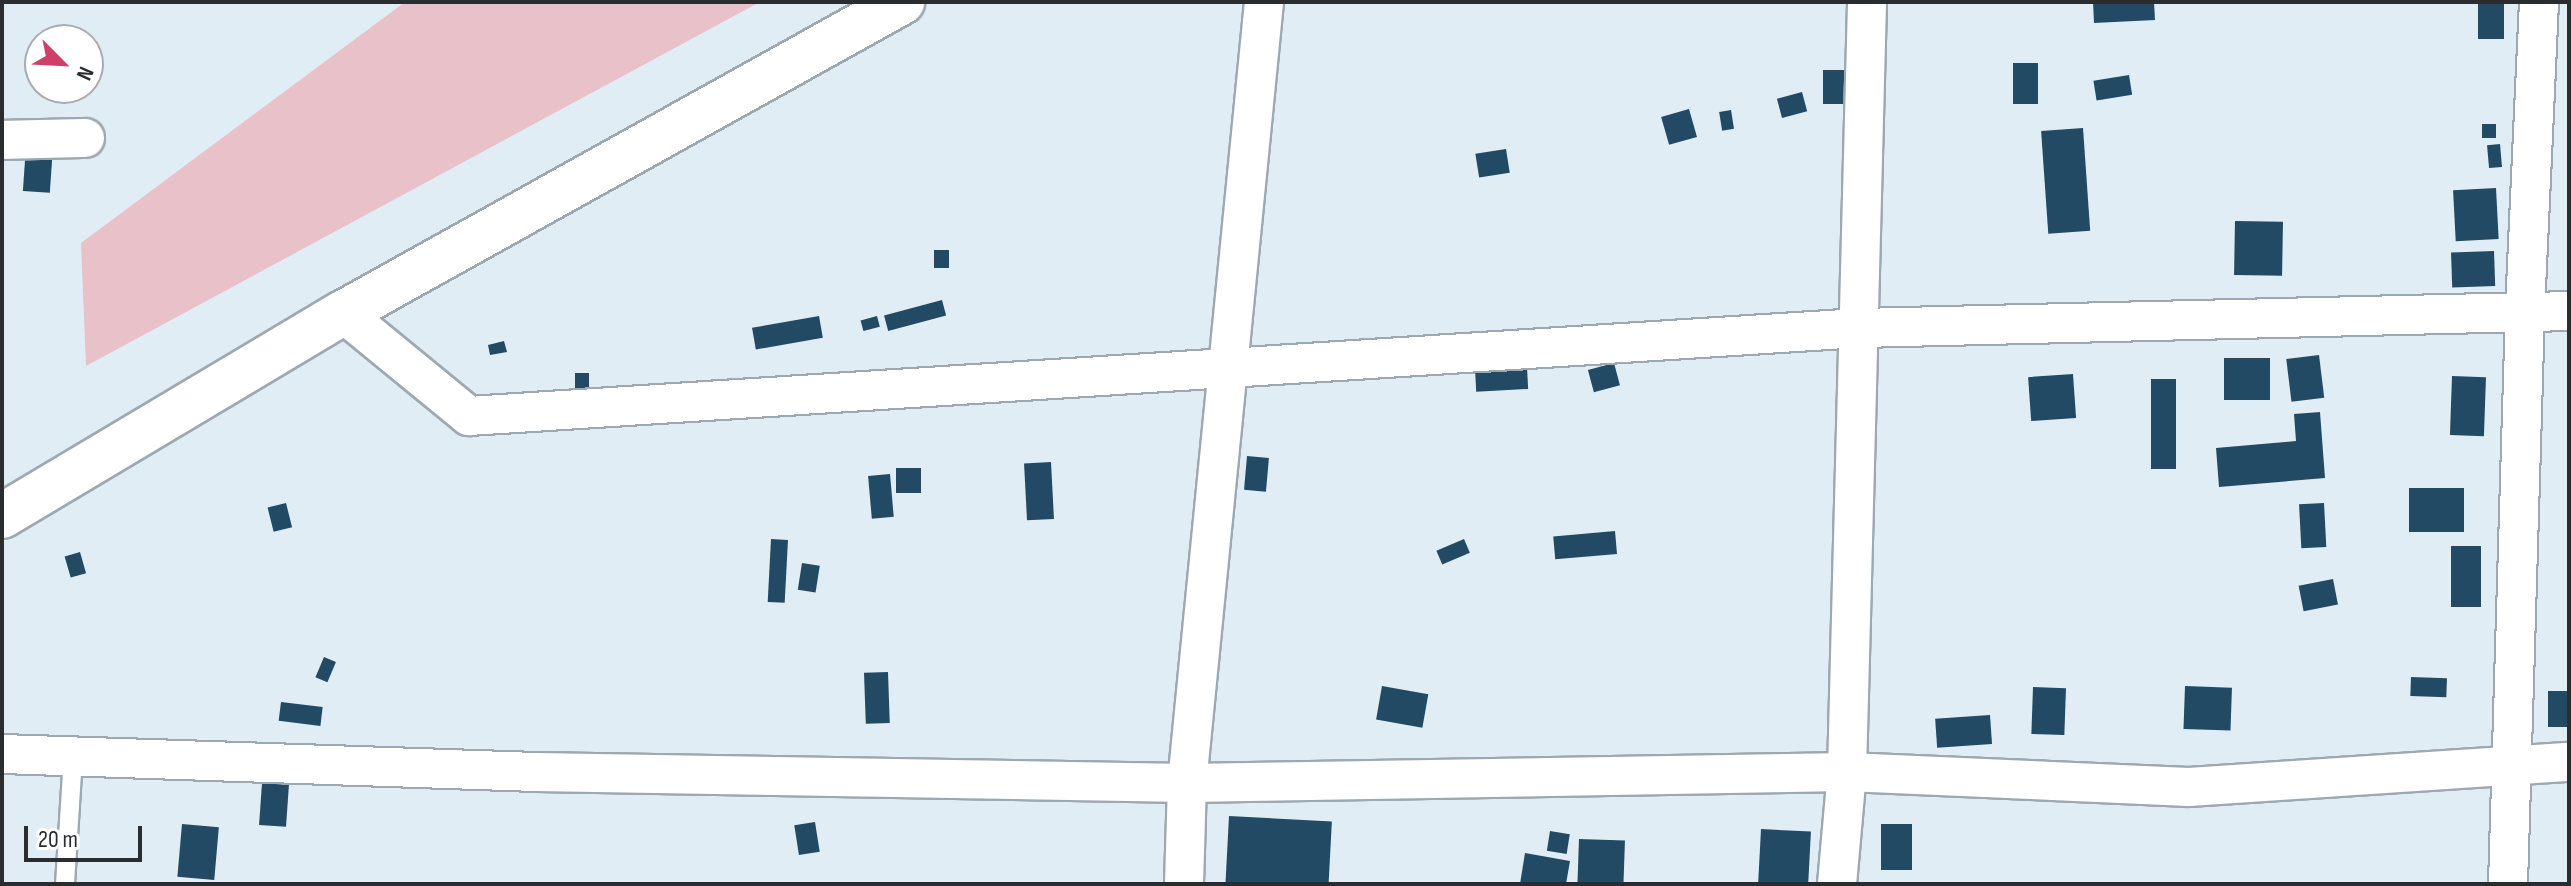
<!DOCTYPE html>
<html>
<head>
<meta charset="utf-8">
<style>
	body { margin:0 }
	#map { position:relative; width:2571px; height:886px; overflow:hidden; background:#e1edf5; font-family:"Sofia Sans Condensed",sans-serif }
	div>[style] { position:absolute }
	[style*='--x'] { left:calc(var(--x)*1px); top:calc(var(--y)*1px); width:calc(var(--w)*1px); rotate:calc(var(--a)*1deg) }
	.green>* { inset:0; background:#e9c1c8 }
	.building>* { inset:0; background:#234a64; transform-origin:0 0 }
	.roads { filter:drop-shadow(2px 0 #9da8b0) drop-shadow(-2px 0 #9da8b0) drop-shadow(0 2px #9da8b0) drop-shadow(0 -2px #9da8b0) }
	.service>* { height:18px; margin:-9px; padding:0 9px; transform-origin:9px; border-radius:9px; background:#fff }
	.minor>* { height:38px; margin:-19px; padding:0 19px; transform-origin:19px; border-radius:19px; background:#fff }
	.secondary>* { height:44px; margin:-22px; padding:0 22px; transform-origin:22px; border-radius:22px; background:#fff }
	span { translate:-50% -50%; white-space:nowrap; text-align:center; line-height:1.15; -webkit-text-stroke:8px #fff; paint-order:stroke }
	.frame { position:absolute; inset:0; border:4px solid #292d30; pointer-events:none }
	.north { position:absolute; left:24px; top:24px; width:80px; height:80px; box-sizing:border-box; background:#fff; border:2px solid #a9abac; border-radius:50%; rotate:114deg; font-size:22px; font-weight:700; line-height:32px; text-align:center; color:#292d30 }
	.north::after { content:''; display:block; margin:auto; width:28px; height:36px; background:#ce4069; clip-path:polygon(50% 0,100% 100%,50% 72%,0 100%) }
	.scale { position:absolute; left:24px; top:826px; width:118px; height:36px; box-sizing:border-box; border:4px solid #292d30; border-top:0; padding-left:10px; font-size:24px; line-height:28px; white-space:nowrap; color:#292d30; -webkit-text-stroke:6px #fff; paint-order:stroke }
</style>
</head>
<body>
<div id="map">
	<div class="green">
		<i style="clip-path:polygon(405px 2px,760px 2px,86px 366px,81px 243px)"></i>
	</div>
	<div class="building">
		<i style="clip-path:polygon(2093px 2px,2154px 2px,2155px 20px,2094px 23px)"></i>
		<i style="left:2478px;top:2px;width:26px;height:37px"></i>
		<i style="left:2013px;top:63px;width:25px;height:41px"></i>
		<i style="left:1823px;top:70px;width:21px;height:34px"></i>
		<i style="left:2129px;top:75px;width:20px;height:36px;rotate:81deg"></i>
		<i style="left:1802px;top:92px;width:20px;height:26px;rotate:75deg"></i>
		<i style="left:1689px;top:109px;width:29px;height:29px;rotate:74deg"></i>
		<i style="left:1731px;top:110px;width:19px;height:12px;rotate:81deg"></i>
		<i style="left:2482px;top:124px;width:14px;height:14px"></i>
		<i style="left:2083px;top:128px;width:103px;height:42px;rotate:86deg"></i>
		<i style="left:2500px;top:144px;width:23px;height:13px;rotate:85deg"></i>
		<i style="left:26px;top:146px;width:27px;height:45px;rotate:4deg"></i>
		<i style="left:1506px;top:149px;width:24px;height:31px;rotate:81deg"></i>
		<i style="left:2496px;top:188px;width:51px;height:43px;rotate:87deg"></i>
		<i style="left:2235px;top:221px;width:48px;height:54px;rotate:1deg"></i>
		<i style="left:934px;top:250px;width:15px;height:18px"></i>
		<i style="left:2494px;top:251px;width:35px;height:43px;rotate:88deg"></i>
		<i style="left:942px;top:300px;width:16px;height:60px;rotate:75deg"></i>
		<i style="left:819px;top:316px;width:22px;height:68px;rotate:80deg"></i>
		<i style="left:877px;top:316px;width:11px;height:17px;rotate:75deg"></i>
		<i style="clip-path:polygon(504px 341px,507px 352px,490px 355px,488px 345px)"></i>
		<i style="left:2319px;top:355px;width:43px;height:33px;rotate:83deg"></i>
		<i style="left:2270px;top:358px;width:42px;height:46px;rotate:90deg"></i>
		<i style="left:1614px;top:363px;width:23px;height:27px;rotate:75deg"></i>
		<i style="left:1527px;top:367px;width:22px;height:52px;rotate:87deg"></i>
		<i style="left:575px;top:373px;width:14px;height:16px"></i>
		<i style="left:2073px;top:374px;width:44px;height:45px;rotate:86deg"></i>
		<i style="left:2452px;top:376px;width:34px;height:59px;rotate:2deg"></i>
		<i style="left:2151px;top:379px;width:25px;height:90px"></i>
		<i style="clip-path:polygon(2320px 412px,2325px 478px,2219px 487px,2216px 448px,2296px 441px,2294px 414px)"></i>
		<i style="left:1247px;top:456px;width:22px;height:34px;rotate:5deg"></i>
		<i style="left:1051px;top:462px;width:57px;height:27px;rotate:87deg"></i>
		<i style="left:896px;top:468px;width:25px;height:25px"></i>
		<i style="left:890px;top:474px;width:43px;height:22px;rotate:85deg"></i>
		<i style="left:2409px;top:488px;width:55px;height:44px"></i>
		<i style="left:286px;top:503px;width:25px;height:19px;rotate:76deg"></i>
		<i style="left:2324px;top:503px;width:44px;height:25px;rotate:87deg"></i>
		<i style="left:1615px;top:531px;width:23px;height:62px;rotate:85deg"></i>
		<i style="left:771px;top:539px;width:17px;height:63px;rotate:3deg"></i>
		<i style="left:1464px;top:539px;width:15px;height:30px;rotate:67deg"></i>
		<i style="left:2451px;top:546px;width:30px;height:61px"></i>
		<i style="left:80px;top:552px;width:22px;height:16px;rotate:74deg"></i>
		<i style="left:802px;top:563px;width:18px;height:27px;rotate:9deg"></i>
		<i style="left:2333px;top:579px;width:26px;height:35px;rotate:79deg"></i>
		<i style="left:324px;top:657px;width:13px;height:22px;rotate:23deg"></i>
		<i style="left:888px;top:672px;width:51px;height:24px;rotate:88deg"></i>
		<i style="left:2411px;top:677px;width:36px;height:19px;rotate:2deg"></i>
		<i style="left:1382px;top:686px;width:47px;height:34px;rotate:10deg"></i>
		<i style="left:2185px;top:686px;width:47px;height:43px;rotate:2deg"></i>
		<i style="left:2033px;top:687px;width:33px;height:47px;rotate:2deg"></i>
		<i style="left:2548px;top:691px;width:21px;height:36px"></i>
		<i style="left:281px;top:702px;width:42px;height:19px;rotate:7deg"></i>
		<i style="left:1990px;top:715px;width:29px;height:55px;rotate:86deg"></i>
		<i style="left:262px;top:783px;width:27px;height:42px;rotate:4deg"></i>
		<i style="left:1229px;top:816px;width:103px;height:68px;rotate:3deg"></i>
		<i style="left:815px;top:822px;width:30px;height:21px;rotate:81deg"></i>
		<i style="left:182px;top:824px;width:37px;height:53px;rotate:5deg"></i>
		<i style="left:1881px;top:824px;width:31px;height:46px"></i>
		<i style="left:1761px;top:829px;width:50px;height:55px;rotate:3deg"></i>
		<i style="left:1550px;top:831px;width:20px;height:20px;rotate:9deg"></i>
		<i style="left:1579px;top:839px;width:46px;height:45px;rotate:2deg"></i>
		<i style="clip-path:polygon(1525px 853px,1570px 861px,1566px 884px,1520px 884px)"></i>
	</div>
	<div class="roads">
		<div class="service">
			<i style="--x:65;--y:884;--w:126;--a:-86.4"></i>
		</div>
		<div class="minor">
			<i style="--x:2;--y:140;--w:83;--a:-1.4"></i>
			<i style="--x:343;--y:313;--w:163;--a:39.3"></i>
			<i style="--x:469;--y:416;--w:1394;--a:-3.62"></i>
			<i style="--x:1860;--y:328;--w:709;--a:-1.37"></i>
			<i style="--x:2;--y:754;--w:534;--a:1.93"></i>
			<i style="--x:536;--y:772;--w:651;--a:0.97"></i>
			<i style="--x:1187;--y:783;--w:660;--a:-0.95"></i>
			<i style="--x:1847;--y:772;--w:342;--a:2.5"></i>
			<i style="--x:2189;--y:787;--w:381;--a:-3.8"></i>
			<i style="--x:1184;--y:884;--w:101;--a:-88.3"></i>
			<i style="--x:1187;--y:783;--w:785;--a:-84.37"></i>
			<i style="--x:1837;--y:884;--w:112;--a:-84.9"></i>
			<i style="--x:1847;--y:772;--w:770;--a:-88.51"></i>
			<i style="--x:2508;--y:884;--w:574;--a:-88.3"></i>
			<i style="--x:2525;--y:310;--w:308;--a:-87.4"></i>
		</div>
		<div class="secondary">
			<i style="--x:2;--y:516;--w:397;--a:-30.8"></i>
			<i style="--x:343;--y:313;--w:640;--a:-29.09"></i>
		</div>
	</div>
	<div class="frame"></div>
	<div class="north">N</div>
	<div class="scale">20 m</div>
</div>
</body>
</html>
